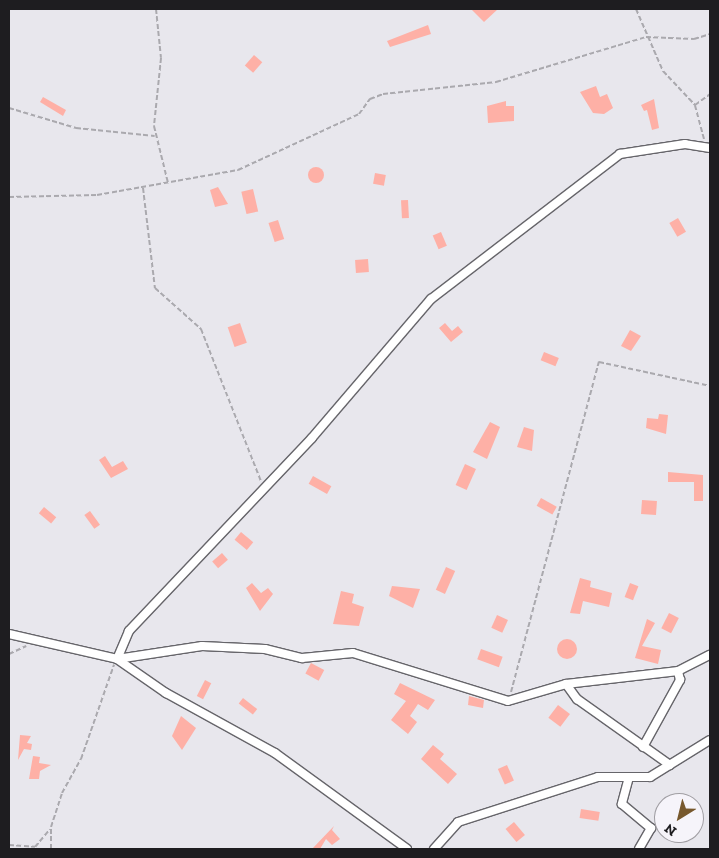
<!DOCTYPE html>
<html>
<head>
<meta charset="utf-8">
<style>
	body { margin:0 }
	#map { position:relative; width:719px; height:858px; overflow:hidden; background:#e8e7ed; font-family:"Zilla Slab",serif }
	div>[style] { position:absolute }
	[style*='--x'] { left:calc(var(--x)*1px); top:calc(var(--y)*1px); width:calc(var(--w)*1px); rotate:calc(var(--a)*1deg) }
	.building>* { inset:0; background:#feb0a6; transform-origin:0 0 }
	.round { border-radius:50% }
	.path>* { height:2px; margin-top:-1px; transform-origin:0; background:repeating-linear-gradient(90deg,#aaa9ae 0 5px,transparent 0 7.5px) }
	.roads { filter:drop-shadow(1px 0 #66656a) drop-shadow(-1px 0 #66656a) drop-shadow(0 1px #66656a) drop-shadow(0 -1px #66656a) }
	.minor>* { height:8px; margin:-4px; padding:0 4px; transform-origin:4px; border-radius:4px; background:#fff }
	span { translate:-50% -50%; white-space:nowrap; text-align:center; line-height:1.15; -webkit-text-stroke:4.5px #f6f4fa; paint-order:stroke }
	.frame { position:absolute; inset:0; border:10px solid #1e1d20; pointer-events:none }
	.north { position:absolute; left:654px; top:793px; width:50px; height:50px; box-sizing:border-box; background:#f6f4fa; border:1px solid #a09ea3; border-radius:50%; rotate:216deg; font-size:14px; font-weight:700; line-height:20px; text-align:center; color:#1e1d20 }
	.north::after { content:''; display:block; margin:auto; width:18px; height:22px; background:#77582d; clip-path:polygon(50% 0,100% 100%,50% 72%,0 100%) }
</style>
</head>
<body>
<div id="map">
	<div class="building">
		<i style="clip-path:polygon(471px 9px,498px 9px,484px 22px)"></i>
		<i style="clip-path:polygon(428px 25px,431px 34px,390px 47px,387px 41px)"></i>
		<i style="left:254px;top:55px;width:11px;height:14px;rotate:41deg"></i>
		<i style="clip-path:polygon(596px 86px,600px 97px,607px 94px,613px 108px,604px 114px,593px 113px,580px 92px)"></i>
		<i style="clip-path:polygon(43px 97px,66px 110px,63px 116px,40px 102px)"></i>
		<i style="clip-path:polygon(654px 99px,659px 128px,652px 130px,647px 110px,644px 111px,641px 105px)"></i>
		<i style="clip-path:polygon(506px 101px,506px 106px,514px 106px,514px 121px,488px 123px,487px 106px)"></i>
		<i class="round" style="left:308px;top:167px;width:16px;height:16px"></i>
		<i style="left:375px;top:173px;width:11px;height:11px;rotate:10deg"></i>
		<i style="clip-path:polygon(218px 187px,228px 204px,215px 207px,210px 190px)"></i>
		<i style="left:253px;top:189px;width:23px;height:12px;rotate:77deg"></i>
		<i style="left:408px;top:200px;width:18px;height:7px;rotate:87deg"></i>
		<i style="left:678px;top:218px;width:16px;height:10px;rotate:60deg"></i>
		<i style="left:278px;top:220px;width:20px;height:10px;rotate:72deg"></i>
		<i style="left:441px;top:232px;width:15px;height:9px;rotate:67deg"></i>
		<i style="left:368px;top:259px;width:13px;height:13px;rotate:86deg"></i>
		<i style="left:240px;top:323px;width:21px;height:13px;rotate:71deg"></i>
		<i style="clip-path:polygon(445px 323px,452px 331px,458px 326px,463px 332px,451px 342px,439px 328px)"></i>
		<i style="clip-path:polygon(630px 330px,641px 336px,631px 351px,621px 346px)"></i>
		<i style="left:544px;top:352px;width:16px;height:9px;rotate:22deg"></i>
		<i style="clip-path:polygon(659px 414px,668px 415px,666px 434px,646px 428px,647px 418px,658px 419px)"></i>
		<i style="clip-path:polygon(490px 422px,500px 427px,487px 459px,473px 452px)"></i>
		<i style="clip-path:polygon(524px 427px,534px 430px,532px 451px,517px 447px)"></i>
		<i style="clip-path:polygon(105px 456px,112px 467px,123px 461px,128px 469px,111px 478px,99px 460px)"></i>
		<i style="left:465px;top:464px;width:12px;height:23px;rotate:24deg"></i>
		<i style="clip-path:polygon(668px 472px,703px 475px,703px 501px,694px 501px,694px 482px,668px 482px)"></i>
		<i style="left:313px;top:476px;width:21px;height:9px;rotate:29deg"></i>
		<i style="left:541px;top:498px;width:18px;height:9px;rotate:29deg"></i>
		<i style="left:642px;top:500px;width:15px;height:14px;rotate:4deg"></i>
		<i style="left:44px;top:507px;width:16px;height:8px;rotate:40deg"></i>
		<i style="left:90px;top:511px;width:17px;height:7px;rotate:54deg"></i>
		<i style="left:241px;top:532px;width:16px;height:10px;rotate:40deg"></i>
		<i style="left:222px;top:553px;width:9px;height:13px;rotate:49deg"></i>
		<i style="left:446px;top:567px;width:10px;height:25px;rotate:24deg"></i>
		<i style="clip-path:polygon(580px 578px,591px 581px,590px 587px,612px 593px,609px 607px,583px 601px,580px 614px,570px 613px)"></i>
		<i style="clip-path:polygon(252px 583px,261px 593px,268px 588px,273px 594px,260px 611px,246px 588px)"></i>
		<i style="left:630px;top:583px;width:9px;height:15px;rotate:21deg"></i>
		<i style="clip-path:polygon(392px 586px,420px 589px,413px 608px,389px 596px)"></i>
		<i style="clip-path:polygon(341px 591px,354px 594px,352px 603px,364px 607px,359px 626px,333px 624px)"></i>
		<i style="left:669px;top:613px;width:11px;height:17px;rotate:27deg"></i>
		<i style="left:497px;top:615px;width:12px;height:14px;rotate:24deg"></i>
		<i style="clip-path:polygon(647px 619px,655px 623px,642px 646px,661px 650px,658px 664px,635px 658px)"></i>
		<i class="round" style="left:557px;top:639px;width:20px;height:20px"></i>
		<i style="left:481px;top:649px;width:23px;height:11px;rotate:20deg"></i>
		<i style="left:311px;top:663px;width:15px;height:12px;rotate:28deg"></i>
		<i style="left:205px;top:680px;width:7px;height:18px;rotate:27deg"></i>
		<i style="clip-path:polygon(400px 683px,435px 700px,428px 710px,418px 704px,410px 716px,417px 722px,408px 734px,391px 720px,406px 701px,394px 694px)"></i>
		<i style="clip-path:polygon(469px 696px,484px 700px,483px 708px,468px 705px)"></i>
		<i style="left:243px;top:698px;width:18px;height:7px;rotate:38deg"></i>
		<i style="left:558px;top:705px;width:15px;height:16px;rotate:37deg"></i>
		<i style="clip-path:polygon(181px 716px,196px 728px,182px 750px,172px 736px)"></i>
		<i style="clip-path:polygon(20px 735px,31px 736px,27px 743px,32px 744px,31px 750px,24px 749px,18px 760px)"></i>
		<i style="clip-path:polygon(433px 745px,444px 754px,440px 759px,457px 774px,448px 784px,421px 759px)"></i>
		<i style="clip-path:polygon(33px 756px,40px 757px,39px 763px,51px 765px,40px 771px,39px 779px,29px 779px)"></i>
		<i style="left:507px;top:765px;width:17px;height:10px;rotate:66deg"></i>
		<i style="left:581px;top:809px;width:19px;height:9px;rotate:9deg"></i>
		<i style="left:514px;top:822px;width:17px;height:11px;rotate:50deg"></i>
		<i style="clip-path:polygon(334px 826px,332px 830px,340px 839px,332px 845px,326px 839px,320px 849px,312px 849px)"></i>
	</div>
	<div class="path">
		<i style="--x:156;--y:9;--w:49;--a:84.2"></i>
		<i style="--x:161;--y:58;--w:68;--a:95.9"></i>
		<i style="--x:154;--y:126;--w:59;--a:76.2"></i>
		<i style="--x:636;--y:9;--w:68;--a:66.5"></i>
		<i style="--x:663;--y:71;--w:47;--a:46.7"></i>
		<i style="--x:9;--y:108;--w:70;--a:16.6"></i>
		<i style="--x:76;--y:128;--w:79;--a:5.8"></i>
		<i style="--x:704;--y:139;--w:35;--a:-105"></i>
		<i style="--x:695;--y:105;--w:19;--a:-36"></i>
		<i style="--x:143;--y:188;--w:101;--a:83.2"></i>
		<i style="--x:155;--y:288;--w:62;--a:41.7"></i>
		<i style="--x:201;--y:329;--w:163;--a:68.5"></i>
		<i style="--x:9;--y:197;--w:88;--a:-1.3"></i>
		<i style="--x:97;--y:195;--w:143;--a:-10.1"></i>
		<i style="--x:238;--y:170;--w:133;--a:-24.8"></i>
		<i style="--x:359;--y:114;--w:19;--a:-54"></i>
		<i style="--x:370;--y:99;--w:14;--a:-21"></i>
		<i style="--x:383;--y:94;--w:114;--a:-6.1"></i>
		<i style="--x:496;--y:82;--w:157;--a:-16.7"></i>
		<i style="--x:646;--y:37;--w:48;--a:2.4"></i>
		<i style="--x:694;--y:39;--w:17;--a:-17"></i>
		<i style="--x:9;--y:654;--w:19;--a:-25"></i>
		<i style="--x:511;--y:692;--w:342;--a:-75.1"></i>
		<i style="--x:599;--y:362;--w:114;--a:12.2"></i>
		<i style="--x:9;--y:845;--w:26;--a:4"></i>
		<i style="--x:35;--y:847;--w:23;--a:-50"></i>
		<i style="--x:51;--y:849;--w:22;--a:-90"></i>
		<i style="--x:51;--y:827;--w:36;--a:-72"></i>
		<i style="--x:62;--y:793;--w:39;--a:-61"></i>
		<i style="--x:81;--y:759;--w:100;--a:-70.7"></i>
	</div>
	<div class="roads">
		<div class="minor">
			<i style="--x:710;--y:148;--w:25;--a:-171"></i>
			<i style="--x:685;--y:144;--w:66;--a:171.3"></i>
			<i style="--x:620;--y:154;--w:238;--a:142.5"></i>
			<i style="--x:431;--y:299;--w:183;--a:130.6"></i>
			<i style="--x:312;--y:438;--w:266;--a:133.5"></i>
			<i style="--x:129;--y:631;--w:30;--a:113"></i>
			<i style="--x:117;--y:659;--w:86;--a:-8.7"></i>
			<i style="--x:202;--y:646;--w:63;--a:2.7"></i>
			<i style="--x:265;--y:649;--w:38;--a:14"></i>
			<i style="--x:302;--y:658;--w:51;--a:-5.6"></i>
			<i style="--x:353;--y:653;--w:162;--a:17.2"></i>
			<i style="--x:508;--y:701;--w:60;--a:-16.3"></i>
			<i style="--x:566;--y:684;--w:113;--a:-6.6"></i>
			<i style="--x:678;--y:671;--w:36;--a:-27"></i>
			<i style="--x:9;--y:634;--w:111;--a:13"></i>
			<i style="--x:117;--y:659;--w:60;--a:34.8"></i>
			<i style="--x:166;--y:693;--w:124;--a:28.8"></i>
			<i style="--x:275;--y:753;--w:163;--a:36"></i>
			<i style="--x:566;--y:684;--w:19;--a:54"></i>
			<i style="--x:577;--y:699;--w:114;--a:35.4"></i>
			<i style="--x:643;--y:747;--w:77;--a:-61.1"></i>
			<i style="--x:680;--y:680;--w:9;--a:-103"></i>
			<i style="--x:629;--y:777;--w:28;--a:105"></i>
			<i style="--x:622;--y:804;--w:38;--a:40"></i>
			<i style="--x:651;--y:828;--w:24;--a:120"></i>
			<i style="--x:434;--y:849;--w:36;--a:-48"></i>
			<i style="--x:458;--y:822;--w:147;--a:-17.8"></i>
			<i style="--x:598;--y:777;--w:52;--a:0"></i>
			<i style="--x:650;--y:777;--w:70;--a:-31.7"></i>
		</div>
	</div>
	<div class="frame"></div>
	<div class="north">N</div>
</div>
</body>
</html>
